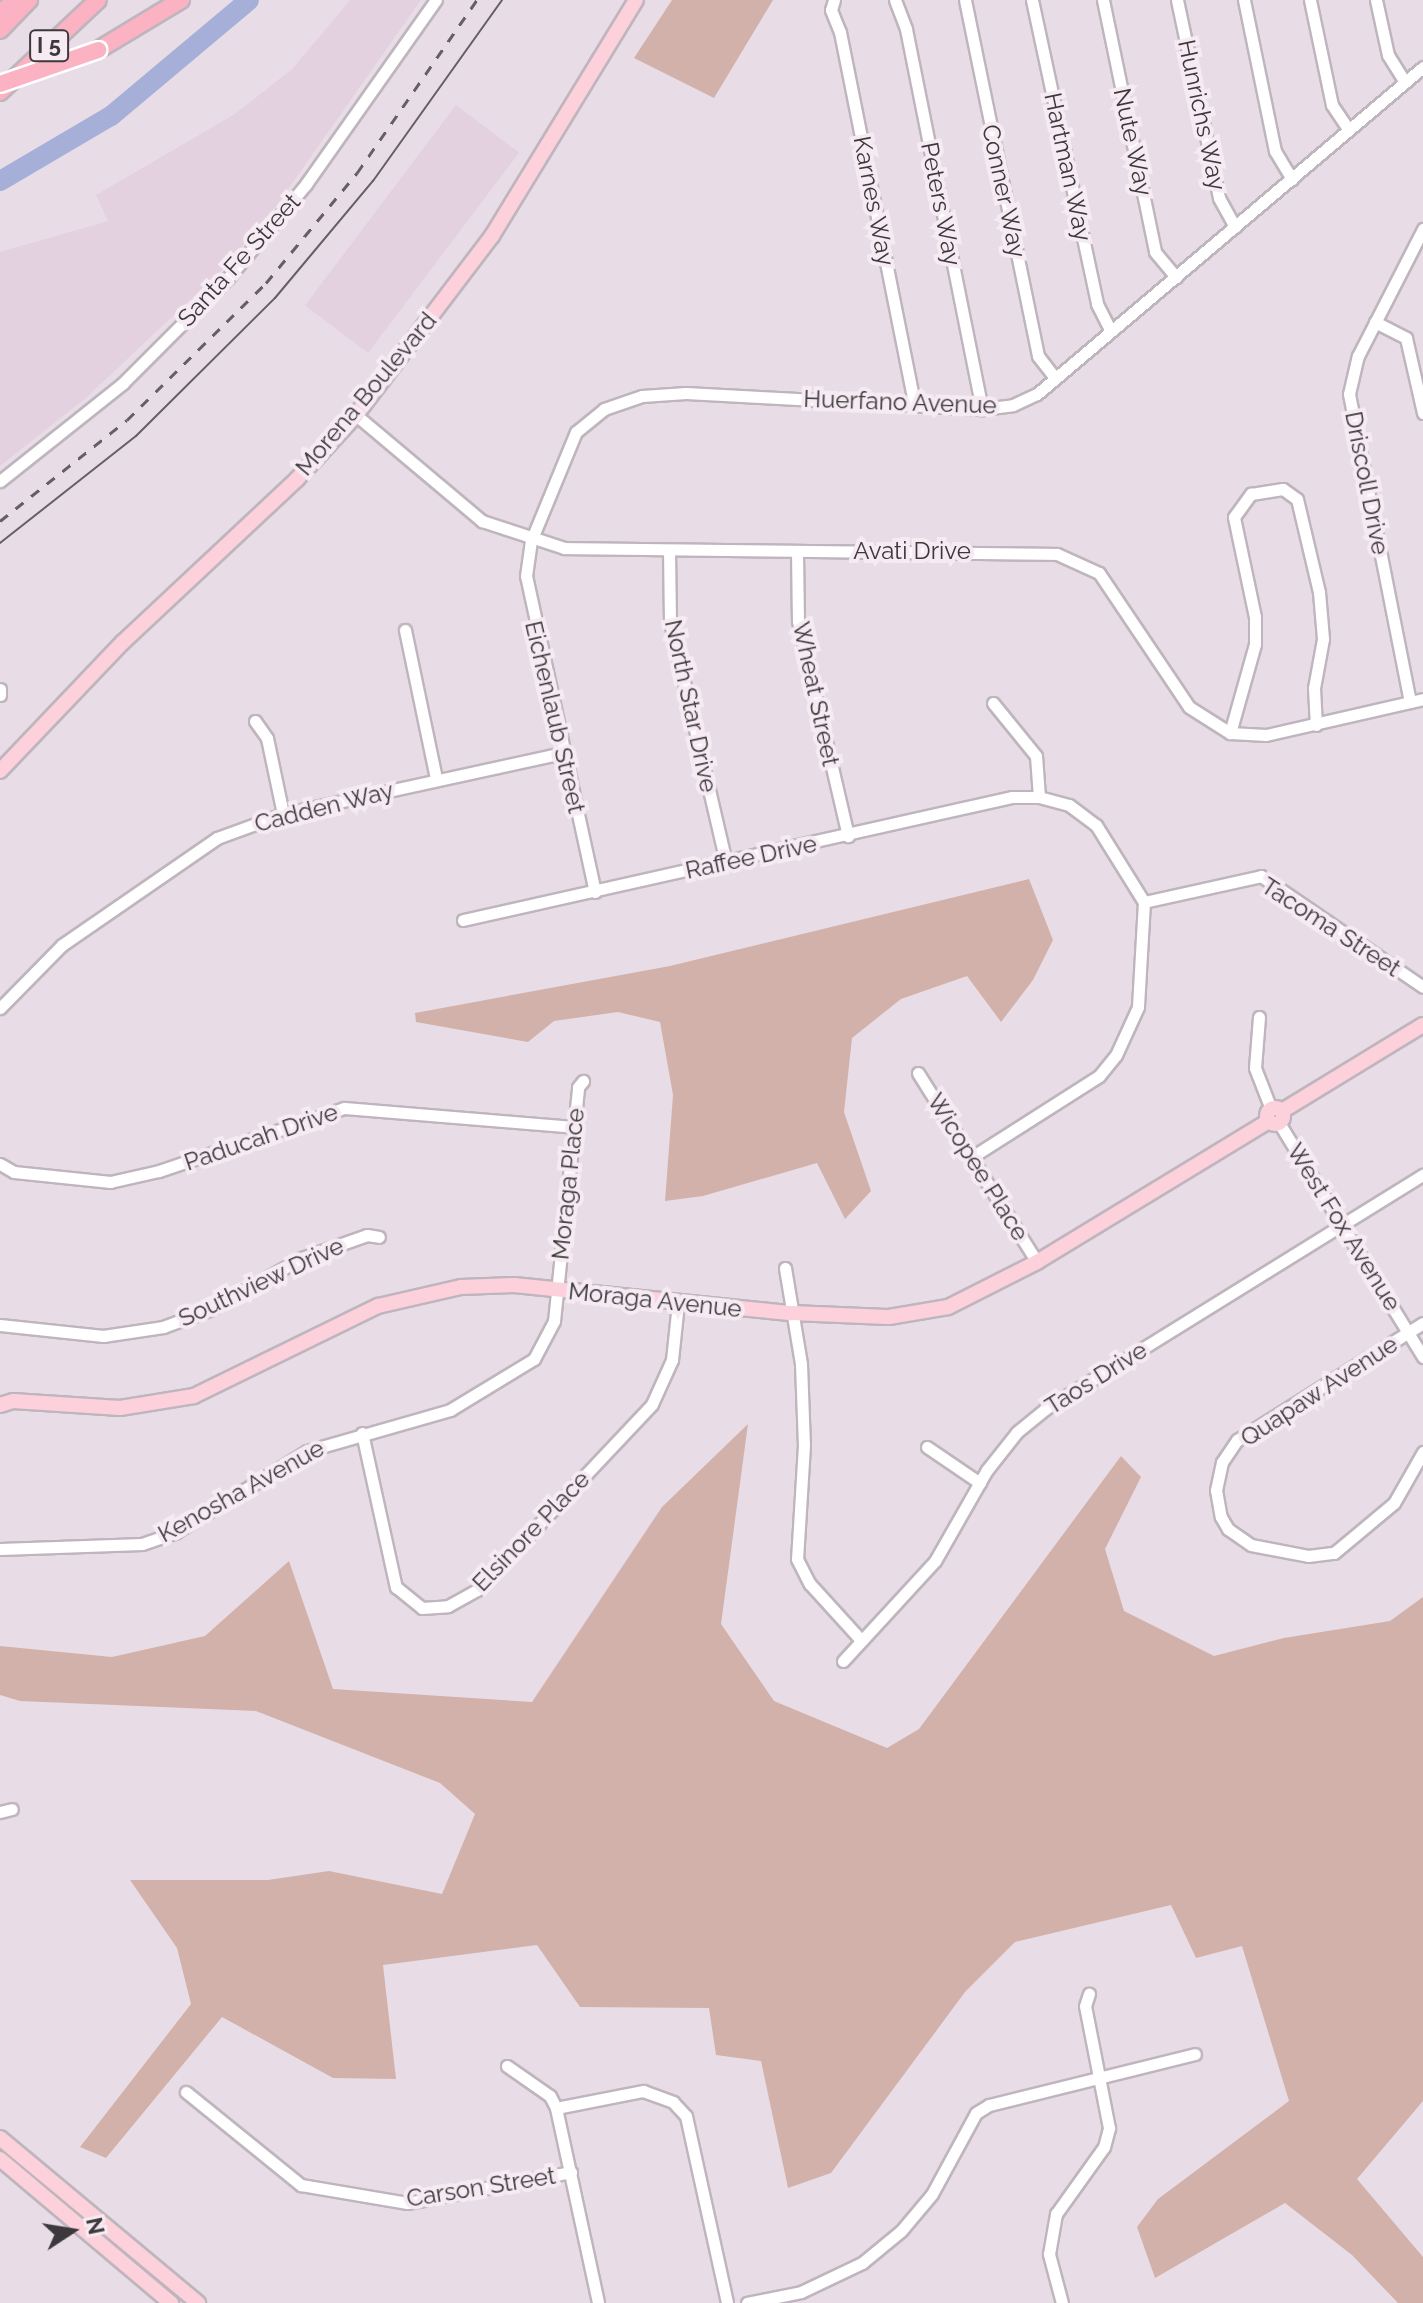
<!DOCTYPE html>
<html>
<head>
<meta charset="utf-8">
<style>
	body { margin:0 }
	#map { position:relative; width:1423px; height:2303px; overflow:hidden; background:#e8dde6; font-family:Raleway,sans-serif }
	div>[style] { position:absolute }
	[style*='--x'] { left:calc(var(--x)*1px); top:calc(var(--y)*1px); width:calc(var(--w)*1px); rotate:calc(var(--a)*1deg) }
	.built>* { inset:0; background:#e3d1df; transform-origin:0 0 }
	.green>* { inset:0; background:#d2b1aa }
	.river>* { height:20px; margin:-10px; padding:0 10px; transform-origin:10px; border-radius:10px; background:#a6afd7 }
	.roads { filter:drop-shadow(2px 0 #bfb5bd) drop-shadow(-2px 0 #bfb5bd) drop-shadow(0 2px #bfb5bd) drop-shadow(0 -2px #bfb5bd) }
	.minor>* { height:11px; margin:-5.5px; padding:0 5.5px; transform-origin:5.5px; border-radius:5.5px; background:#fff }
	.major>* { height:14px; margin:-7px; padding:0 7px; transform-origin:7px; border-radius:7px; background:#fdd1dc }
	.major>.ring { margin:-7px; padding:0; box-sizing:content-box; background:none; border:14px solid #fdd1dc; border-radius:50% }
	.highway>* { height:16px; margin:-8px; padding:0 8px; transform-origin:8px; border-radius:8px; background:#fbb3c4 }
	.tram>* { height:2px; margin:-1px; padding:0 1px; transform-origin:1px; border-radius:1px; background:#645f63 }
	.rail>* { height:3px; margin-top:-1.5px; transform-origin:0; background:repeating-linear-gradient(90deg,#645f63 0 10px,transparent 0 20px) }
	.bridges { filter:drop-shadow(2px 0 #fff) drop-shadow(-2px 0 #fff) drop-shadow(0 2px #fff) drop-shadow(0 -2px #fff) }
	.highway-bridge>* { height:16px; margin:-8px; padding:0 8px; transform-origin:8px; border-radius:8px; background:#fbb3c4 }
	span { translate:-50% -50%; white-space:nowrap; text-align:center; line-height:1.15; -webkit-text-stroke:8px #f6eaf3; paint-order:stroke }
	.shield-label span { padding:2px 6px; background:#f6eaf3; border:2px solid; border-radius:6px; -webkit-text-stroke-width:0 }
	.shield-label { font-size:22px; color:#3c383b; font-weight:700 }
	.street-label { font-size:24px; color:#3c383b }
	.north { position:absolute; left:32px; top:2191px; width:80px; height:80px; -webkit-text-stroke:6px #f6eaf3; paint-order:stroke; rotate:78deg; font-size:22px; font-weight:700; line-height:32px; text-align:center; color:#3c383b }
	.north::after { content:''; display:block; margin:auto; width:28px; height:36px; background:#3c383b; clip-path:polygon(50% 0,100% 100%,50% 72%,0 100%) }
</style>
</head>
<body>
<div id="map">
	<div class="built">
		<i style="clip-path:polygon(350px 0,421px 0,279px 202px,228px 264px,86px 398px,0 466px,0 252px,108px 221px,96px 195px,235px 114px,292px 69px)"></i>
		<i style="left:456px;top:105px;width:79px;height:251px;rotate:37deg"></i>
	</div>
	<div class="green">
		<i style="clip-path:polygon(672px 0,773px 0,714px 98px,634px 58px)"></i>
		<i style="clip-path:polygon(1029px 879px,1053px 940px,1033px 980px,1001px 1022px,967px 976px,901px 999px,852px 1038px,844px 1112px,871px 1191px,845px 1219px,817px 1163px,703px 1196px,665px 1201px,673px 1095px,660px 1022px,618px 1012px,554px 1021px,528px 1042px,416px 1022px,415px 1013px,670px 966px)"></i>
		<i style="clip-path:polygon(748px 1424px,721px 1624px,774px 1701px,887px 1748px,919px 1729px,1121px 1456px,1141px 1477px,1105px 1549px,1124px 1611px,1214px 1656px,1284px 1638px,1390px 1621px,1423px 1597px,1423px 2101px,1357px 2179px,1423px 2257px,1423px 2303px,1398px 2303px,1352px 2255px,1285px 2203px,1155px 2278px,1137px 2227px,1158px 2199px,1289px 2101px,1242px 1946px,1196px 1958px,1171px 1905px,1015px 1942px,965px 1992px,831px 2173px,788px 2188px,761px 2061px,716px 2055px,709px 2008px,580px 2007px,537px 1945px,383px 1965px,396px 2079px,333px 2078px,222px 2017px,106px 2158px,80px 2147px,191px 2004px,177px 1948px,130px 1880px,268px 1880px,329px 1871px,442px 1894px,475px 1814px,440px 1783px,256px 1711px,20px 1701px,0 1695px,0 1646px,112px 1657px,205px 1636px,289px 1561px,333px 1689px,532px 1702px,662px 1507px)"></i>
	</div>
	<div class="river">
		<i style="--x:0;--y:181;--w:129;--a:-30.4"></i>
		<i style="--x:111;--y:116;--w:180;--a:-40"></i>
	</div>
	<div class="roads">
		<div class="minor">
			<i style="--x:834;--y:0;--w:10;--a:107"></i>
			<i style="--x:831;--y:10;--w:24;--a:68"></i>
			<i style="--x:840;--y:32;--w:379;--a:78.7"></i>
			<i style="--x:895;--y:0;--w:31;--a:69"></i>
			<i style="--x:906;--y:29;--w:388;--a:78.7"></i>
			<i style="--x:965;--y:0;--w:363;--a:78.4"></i>
			<i style="--x:1038;--y:356;--w:28;--a:52"></i>
			<i style="--x:1032;--y:0;--w:311;--a:77.9"></i>
			<i style="--x:1097;--y:304;--w:30;--a:63"></i>
			<i style="--x:1103;--y:0;--w:257;--a:78.3"></i>
			<i style="--x:1155;--y:252;--w:33;--a:50"></i>
			<i style="--x:1177;--y:0;--w:202;--a:78"></i>
			<i style="--x:1219;--y:198;--w:33;--a:61"></i>
			<i style="--x:1244;--y:0;--w:154;--a:78.4"></i>
			<i style="--x:1275;--y:151;--w:33;--a:59"></i>
			<i style="--x:1310;--y:0;--w:107;--a:78.2"></i>
			<i style="--x:1332;--y:105;--w:30;--a:56"></i>
			<i style="--x:1376;--y:0;--w:56;--a:77.7"></i>
			<i style="--x:1388;--y:55;--w:32;--a:58"></i>
			<i style="--x:1375;--y:322;--w:35;--a:27"></i>
			<i style="--x:1406;--y:338;--w:77;--a:77.2"></i>
			<i style="--x:356;--y:415;--w:165;--a:40.1"></i>
			<i style="--x:482;--y:521;--w:86;--a:18.2"></i>
			<i style="--x:564;--y:548;--w:493;--a:0.7"></i>
			<i style="--x:1057;--y:554;--w:46;--a:24.3"></i>
			<i style="--x:1099;--y:573;--w:161;--a:56.1"></i>
			<i style="--x:1189;--y:707;--w:49;--a:32.4"></i>
			<i style="--x:1230;--y:733;--w:36;--a:3"></i>
			<i style="--x:1266;--y:735;--w:161;--a:-12.9"></i>
			<i style="--x:0;--y:481;--w:157;--a:-38.5"></i>
			<i style="--x:123;--y:383;--w:148;--a:-45"></i>
			<i style="--x:228;--y:278;--w:122;--a:-50.3"></i>
			<i style="--x:306;--y:184;--w:225;--a:-54.8"></i>
			<i style="--x:669;--y:550;--w:72;--a:89.2"></i>
			<i style="--x:670;--y:622;--w:246;--a:76.9"></i>
			<i style="--x:797;--y:551;--w:70;--a:89.2"></i>
			<i style="--x:798;--y:621;--w:221;--a:76.9"></i>
			<i style="--x:405;--y:630;--w:151;--a:78.2"></i>
			<i style="--x:0;--y:689;--w:6;--a:90"></i>
			<i style="--x:1410;--y:702;--w:314;--a:-101.2"></i>
			<i style="--x:1349;--y:394;--w:39;--a:-77"></i>
			<i style="--x:1358;--y:356;--w:143;--a:-62.9"></i>
			<i style="--x:993;--y:703;--w:68;--a:50.9"></i>
			<i style="--x:1036;--y:756;--w:41;--a:85.8"></i>
			<i style="--x:255;--y:721;--w:21;--a:55"></i>
			<i style="--x:267;--y:738;--w:78;--a:78.1"></i>
			<i style="--x:1230;--y:733;--w:92;--a:-74.3"></i>
			<i style="--x:1255;--y:644;--w:27;--a:-90"></i>
			<i style="--x:1255;--y:617;--w:102;--a:-101.9"></i>
			<i style="--x:1234;--y:517;--w:29;--a:-54"></i>
			<i style="--x:1251;--y:494;--w:32;--a:-9"></i>
			<i style="--x:1283;--y:489;--w:17;--a:36"></i>
			<i style="--x:1297;--y:499;--w:96;--a:76.7"></i>
			<i style="--x:1319;--y:592;--w:47;--a:85.1"></i>
			<i style="--x:1323;--y:639;--w:50;--a:100.4"></i>
			<i style="--x:1314;--y:688;--w:37;--a:87"></i>
			<i style="--x:595;--y:892;--w:323;--a:-102.3"></i>
			<i style="--x:526;--y:576;--w:35;--a:-82"></i>
			<i style="--x:531;--y:541;--w:118;--a:-67.6"></i>
			<i style="--x:576;--y:432;--w:36;--a:-39"></i>
			<i style="--x:604;--y:409;--w:40;--a:-18.9"></i>
			<i style="--x:642;--y:396;--w:44;--a:-3.9"></i>
			<i style="--x:686;--y:393;--w:296;--a:3.1"></i>
			<i style="--x:982;--y:409;--w:31;--a:-7"></i>
			<i style="--x:1013;--y:405;--w:26;--a:-25"></i>
			<i style="--x:1037;--y:394;--w:506;--a:-40.27"></i>
			<i style="--x:1144;--y:902;--w:120;--a:-12.5"></i>
			<i style="--x:1261;--y:876;--w:196;--a:34.4"></i>
			<i style="--x:463;--y:920;--w:563;--a:-12.63"></i>
			<i style="--x:1012;--y:797;--w:27;--a:0"></i>
			<i style="--x:1039;--y:797;--w:31;--a:15"></i>
			<i style="--x:1069;--y:805;--w:34;--a:37"></i>
			<i style="--x:1096;--y:825;--w:91;--a:58.1"></i>
			<i style="--x:1144;--y:902;--w:105;--a:93.3"></i>
			<i style="--x:1138;--y:1007;--w:53;--a:114.6"></i>
			<i style="--x:1116;--y:1055;--w:27;--a:129"></i>
			<i style="--x:1099;--y:1076;--w:151;--a:147.5"></i>
			<i style="--x:0;--y:1008;--w:88;--a:-45.5"></i>
			<i style="--x:62;--y:945;--w:188;--a:-34.6"></i>
			<i style="--x:217;--y:838;--w:70;--a:-20"></i>
			<i style="--x:283;--y:814;--w:287;--a:-12.3"></i>
			<i style="--x:1259;--y:1017;--w:51;--a:94.5"></i>
			<i style="--x:1255;--y:1068;--w:44;--a:68.7"></i>
			<i style="--x:918;--y:1073;--w:223;--a:57.8"></i>
			<i style="--x:1279;--y:1123;--w:275;--a:58.4"></i>
			<i style="--x:0;--y:1164;--w:16;--a:30"></i>
			<i style="--x:14;--y:1172;--w:97;--a:5.9"></i>
			<i style="--x:110;--y:1182;--w:50;--a:-12.7"></i>
			<i style="--x:159;--y:1171;--w:195;--a:-18.8"></i>
			<i style="--x:344;--y:1108;--w:231;--a:4.7"></i>
			<i style="--x:785;--y:1268;--w:97;--a:80.5"></i>
			<i style="--x:801;--y:1364;--w:81;--a:87.9"></i>
			<i style="--x:804;--y:1445;--w:114;--a:93.5"></i>
			<i style="--x:797;--y:1559;--w:28;--a:63"></i>
			<i style="--x:810;--y:1584;--w:76;--a:47.7"></i>
			<i style="--x:1423;--y:1323;--w:220;--a:147.8"></i>
			<i style="--x:1237;--y:1440;--w:27;--a:124"></i>
			<i style="--x:1222;--y:1462;--w:29;--a:102"></i>
			<i style="--x:1216;--y:1490;--w:27;--a:80"></i>
			<i style="--x:1221;--y:1517;--w:14;--a:60"></i>
			<i style="--x:1228;--y:1529;--w:28;--a:35"></i>
			<i style="--x:1251;--y:1545;--w:58;--a:10.9"></i>
			<i style="--x:1308;--y:1556;--w:26;--a:-7"></i>
			<i style="--x:1334;--y:1553;--w:78;--a:-39.8"></i>
			<i style="--x:1394;--y:1503;--w:59;--a:-60.4"></i>
			<i style="--x:0;--y:1325;--w:104;--a:6.1"></i>
			<i style="--x:103;--y:1336;--w:61;--a:-8.5"></i>
			<i style="--x:163;--y:1327;--w:49;--a:-20.3"></i>
			<i style="--x:209;--y:1310;--w:107;--a:-29.2"></i>
			<i style="--x:302;--y:1258;--w:69;--a:-19.5"></i>
			<i style="--x:367;--y:1235;--w:12;--a:9"></i>
			<i style="--x:362;--y:1433;--w:158;--a:77.6"></i>
			<i style="--x:396;--y:1587;--w:33;--a:39"></i>
			<i style="--x:422;--y:1608;--w:26;--a:-4"></i>
			<i style="--x:448;--y:1606;--w:33;--a:-29"></i>
			<i style="--x:477;--y:1590;--w:255;--a:-46.7"></i>
			<i style="--x:652;--y:1404;--w:48;--a:-65.6"></i>
			<i style="--x:672;--y:1360;--w:57;--a:-84"></i>
			<i style="--x:927;--y:1447;--w:64;--a:34.2"></i>
			<i style="--x:0;--y:1549;--w:142;--a:-2"></i>
			<i style="--x:142;--y:1544;--w:36;--a:-19"></i>
			<i style="--x:176;--y:1532;--w:154;--a:-31.7"></i>
			<i style="--x:307;--y:1451;--w:149;--a:-16"></i>
			<i style="--x:450;--y:1410;--w:98;--a:-31.3"></i>
			<i style="--x:534;--y:1359;--w:43;--a:-62.2"></i>
			<i style="--x:554;--y:1321;--w:235;--a:-84.1"></i>
			<i style="--x:578;--y:1087;--w:8;--a:-50"></i>
			<i style="--x:843;--y:1661;--w:136;--a:-47.4"></i>
			<i style="--x:935;--y:1561;--w:105;--a:-60.3"></i>
			<i style="--x:987;--y:1470;--w:48;--a:-51.7"></i>
			<i style="--x:1017;--y:1432;--w:36;--a:-39"></i>
			<i style="--x:1045;--y:1409;--w:445;--a:-31.8"></i>
			<i style="--x:0;--y:1812;--w:12;--a:-14"></i>
			<i style="--x:507;--y:2066;--w:52;--a:34.9"></i>
			<i style="--x:550;--y:2096;--w:13;--a:63"></i>
			<i style="--x:556;--y:2108;--w:199;--a:77.8"></i>
			<i style="--x:186;--y:2092;--w:148;--a:39"></i>
			<i style="--x:301;--y:2185;--w:108;--a:9.6"></i>
			<i style="--x:407;--y:2203;--w:167;--a:-10.7"></i>
			<i style="--x:556;--y:2108;--w:89;--a:-11.1"></i>
			<i style="--x:643;--y:2091;--w:32;--a:20"></i>
			<i style="--x:673;--y:2102;--w:19;--a:47"></i>
			<i style="--x:686;--y:2116;--w:191;--a:77.6"></i>
			<i style="--x:747;--y:2303;--w:55;--a:-11.5"></i>
			<i style="--x:801;--y:2292;--w:68;--a:-25.4"></i>
			<i style="--x:862;--y:2263;--w:50;--a:-39.4"></i>
			<i style="--x:901;--y:2231;--w:48;--a:-50"></i>
			<i style="--x:932;--y:2194;--w:92;--a:-61.5"></i>
			<i style="--x:976;--y:2113;--w:15;--a:-32"></i>
			<i style="--x:989;--y:2105;--w:212;--a:-13.9"></i>
			<i style="--x:1062;--y:2303;--w:51;--a:-104.9"></i>
			<i style="--x:1049;--y:2254;--w:41;--a:-80.1"></i>
			<i style="--x:1056;--y:2214;--w:82;--a:-54.4"></i>
			<i style="--x:1104;--y:2147;--w:20;--a:-75"></i>
			<i style="--x:1109;--y:2128;--w:124;--a:-101.1"></i>
			<i style="--x:1085;--y:2006;--w:13;--a:-72"></i>
		</div>
		<div class="major">
			<i style="--x:0;--y:771;--w:178;--a:-46.4"></i>
			<i style="--x:123;--y:642;--w:238;--a:-43.1"></i>
			<i style="--x:297;--y:479;--w:87;--a:-47.3"></i>
			<i style="--x:356;--y:415;--w:225;--a:-52.8"></i>
			<i style="--x:492;--y:236;--w:276;--a:-58.6"></i>
			<i class="ring" style="left:1267px;top:1108px;width:2px;height:2px"></i>
			<i style="--x:1282;--y:1111;--w:165;--a:-31.4"></i>
			<i style="--x:0;--y:1405;--w:14;--a:-17"></i>
			<i style="--x:13;--y:1401;--w:107;--a:3.7"></i>
			<i style="--x:120;--y:1408;--w:75;--a:-9.2"></i>
			<i style="--x:194;--y:1396;--w:205;--a:-26.1"></i>
			<i style="--x:378;--y:1306;--w:85;--a:-12.9"></i>
			<i style="--x:461;--y:1287;--w:53;--a:-2.2"></i>
			<i style="--x:514;--y:1285;--w:279;--a:5.8"></i>
			<i style="--x:792;--y:1313;--w:97;--a:2.4"></i>
			<i style="--x:889;--y:1317;--w:60;--a:-9.6"></i>
			<i style="--x:948;--y:1307;--w:100;--a:-26.8"></i>
			<i style="--x:1037;--y:1262;--w:271;--a:-31.3"></i>
			<i style="--x:0;--y:2138;--w:258;--a:39.8"></i>
			<i style="--x:0;--y:2159;--w:224;--a:40.1"></i>
		</div>
		<div class="highway">
			<i style="--x:0;--y:13;--w:21;--a:-39"></i>
			<i style="--x:0;--y:30;--w:42;--a:-46"></i>
			<i style="--x:98;--y:50;--w:97;--a:-31.1"></i>
			<i style="--x:0;--y:92;--w:134;--a:-43.2"></i>
		</div>
	</div>
	<div class="tram">
		<i style="--x:0;--y:543;--w:173;--a:-38.2"></i>
		<i style="--x:136;--y:436;--w:196;--a:-44.8"></i>
		<i style="--x:275;--y:298;--w:153;--a:-50.1"></i>
		<i style="--x:373;--y:181;--w:222;--a:-54.5"></i>
	</div>
	<div class="rail">
		<i style="--x:0;--y:521;--w:162;--a:-38.5"></i>
		<i style="--x:127;--y:420;--w:195;--a:-44.6"></i>
		<i style="--x:266;--y:283;--w:143;--a:-50.4"></i>
		<i style="--x:357;--y:173;--w:211;--a:-55.3"></i>
	</div>
	<div class="bridges">
		<div class="highway-bridge">
			<i style="--x:0;--y:84;--w:104;--a:-19.1"></i>
		</div>
	</div>
	<div class="shield-label">
		<span style="left:49px;top:46px">I 5</span>
	</div>
	<div class="street-label">
		<span style="left:1202px;top:115px;rotate:78deg">Hunrichs Way</span>
		<span style="left:1133px;top:142px;rotate:78deg">Nute Way</span>
		<span style="left:1068px;top:167px;rotate:78deg">Hartman Way</span>
		<span style="left:1004px;top:191px;rotate:78deg">Conner Way</span>
		<span style="left:874px;top:201px;rotate:79deg">Karnes Way</span>
		<span style="left:941px;top:204px;rotate:79deg">Peters Way</span>
		<span style="left:239px;top:260px;rotate:-48deg">Santa Fe Street</span>
		<span style="left:366px;top:394px;rotate:-50deg">Morena Boulevard</span>
		<span style="left:900px;top:402px;rotate:2deg">Huerfano Avenue</span>
		<span style="left:1367px;top:483px;rotate:79deg">Driscoll Drive</span>
		<span style="left:912px;top:551px">Avati Drive</span>
		<span style="left:816px;top:694px;rotate:78deg">Wheat Street</span>
		<span style="left:691px;top:706px;rotate:78deg">North Star Drive</span>
		<span style="left:555px;top:717px;rotate:77deg">Eichenlaub Street</span>
		<span style="left:324px;top:807px;rotate:-14deg">Cadden Way</span>
		<span style="left:751px;top:857px;rotate:-12deg">Raffee Drive</span>
		<span style="left:1331px;top:927px;rotate:33deg">Tacoma Street</span>
		<span style="left:261px;top:1137px;rotate:-19deg">Paducah Drive</span>
		<span style="left:978px;top:1167px;rotate:58deg">Wicopee Place</span>
		<span style="left:568px;top:1184px;rotate:-84deg">Moraga Place</span>
		<span style="left:1344px;top:1227px;rotate:58deg">West Fox Avenue</span>
		<span style="left:261px;top:1282px;rotate:-25deg">Southview Drive</span>
		<span style="left:655px;top:1300px;rotate:6deg">Moraga Avenue</span>
		<span style="left:1096px;top:1378px;rotate:-32deg">Taos Drive</span>
		<span style="left:1319px;top:1391px;rotate:-33deg">Quapaw Avenue</span>
		<span style="left:241px;top:1491px;rotate:-29deg">Kenosha Avenue</span>
		<span style="left:531px;top:1531px;rotate:-46deg">Elsinore Place</span>
		<span style="left:481px;top:2187px;rotate:-9deg">Carson Street</span>
	</div>
	<div class="north">N</div>
</div>
</body>
</html>
